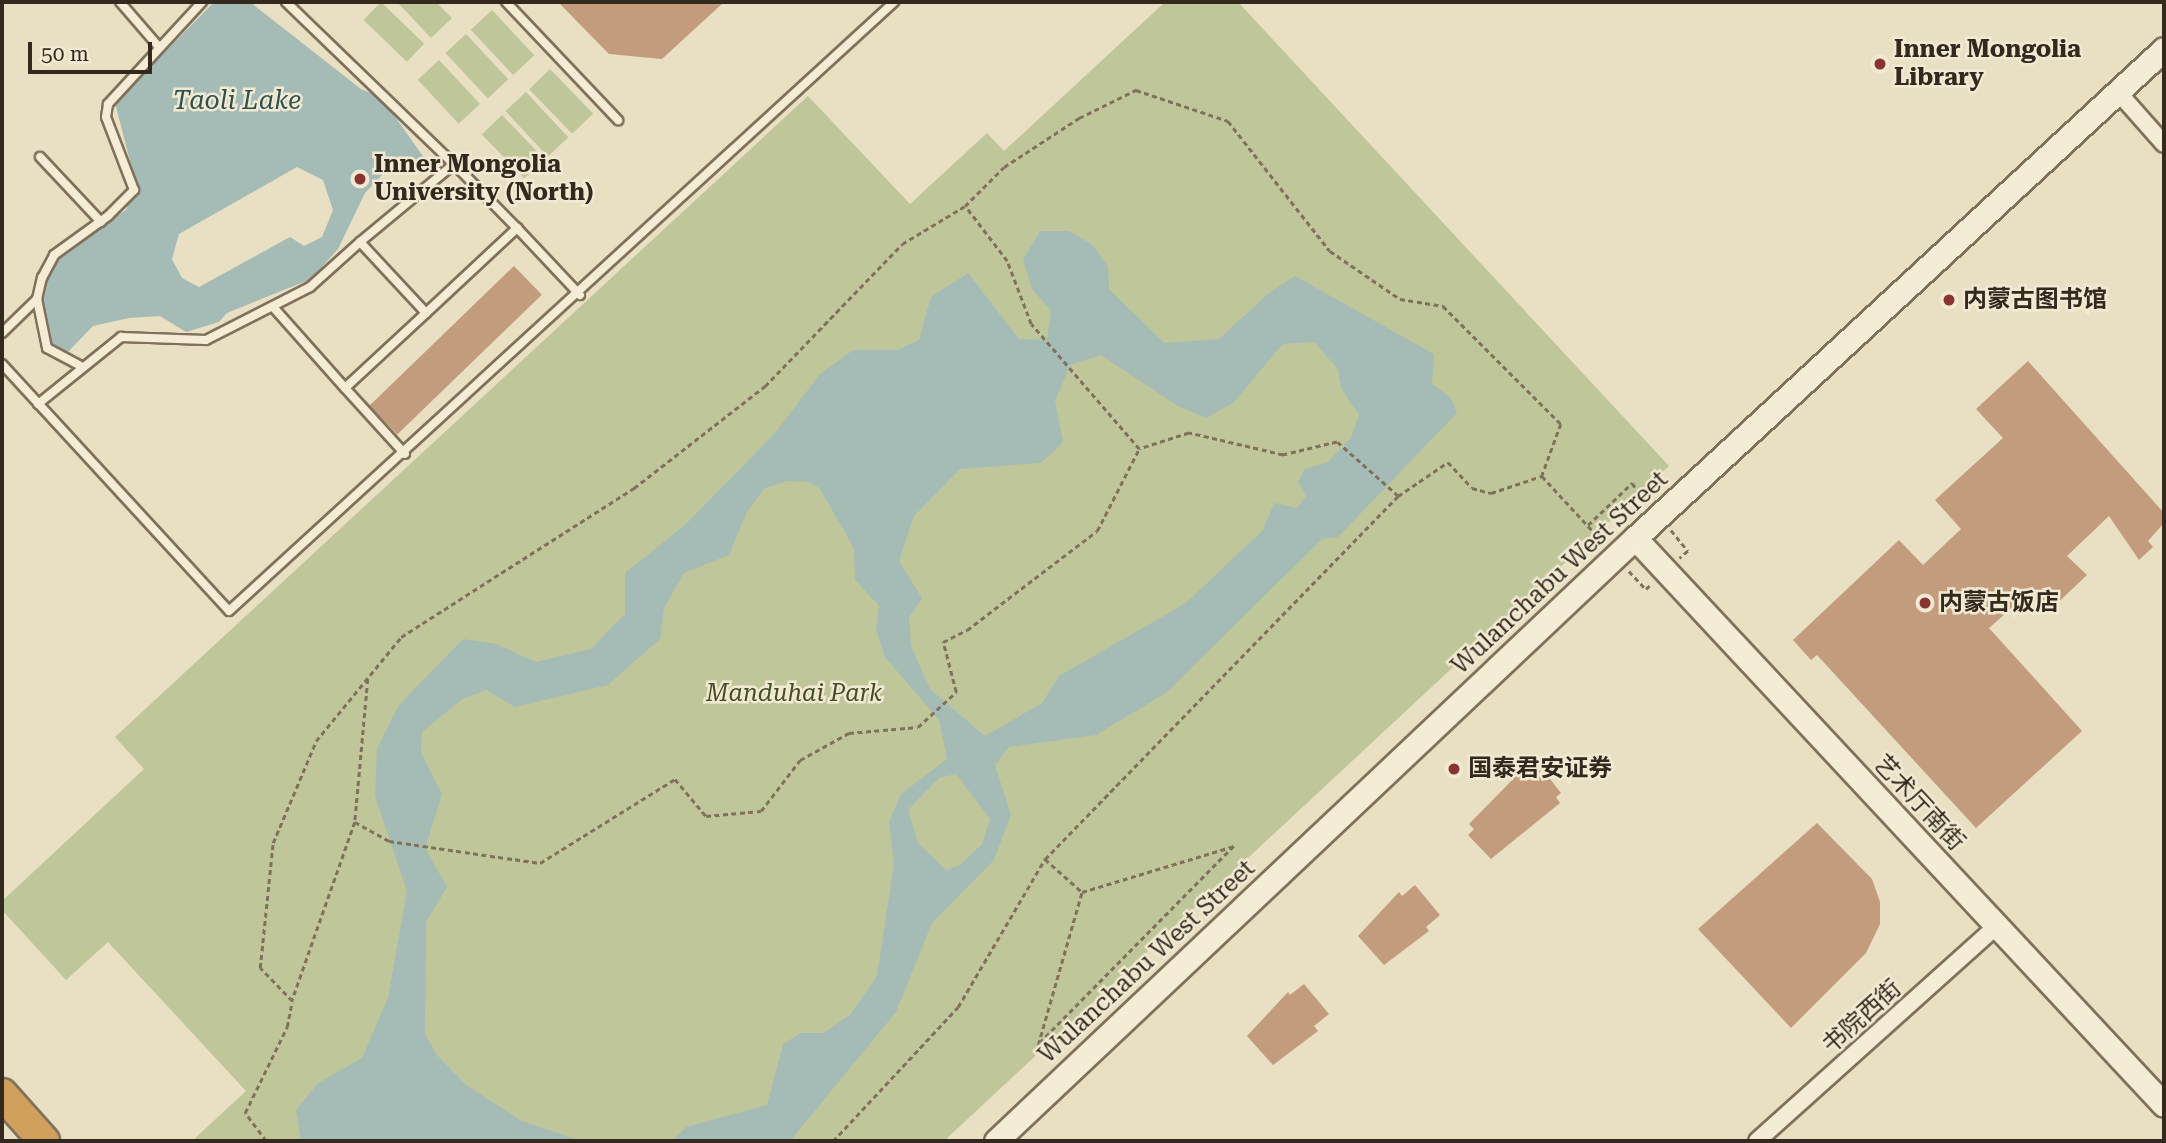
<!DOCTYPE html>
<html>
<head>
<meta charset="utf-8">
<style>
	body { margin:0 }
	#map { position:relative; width:2166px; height:1143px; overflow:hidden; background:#e9dfc3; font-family:"Roboto Serif","Noto Sans SC",serif }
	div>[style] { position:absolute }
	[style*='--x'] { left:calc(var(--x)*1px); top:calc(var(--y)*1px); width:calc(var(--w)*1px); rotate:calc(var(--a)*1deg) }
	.green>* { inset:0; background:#bfc699; transform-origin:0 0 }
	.water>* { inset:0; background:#a5bcb6 }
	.building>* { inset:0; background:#c39c7d; transform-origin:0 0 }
	.path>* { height:2.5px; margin-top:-1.25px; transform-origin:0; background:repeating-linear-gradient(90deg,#81715c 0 5px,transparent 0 8.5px) }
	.roads { filter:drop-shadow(2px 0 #81715c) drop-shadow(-2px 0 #81715c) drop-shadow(0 2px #81715c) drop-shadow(0 -2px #81715c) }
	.lane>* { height:8px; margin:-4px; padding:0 4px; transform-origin:4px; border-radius:4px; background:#f5ecd6 }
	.street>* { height:16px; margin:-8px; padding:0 8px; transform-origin:8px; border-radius:8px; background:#f5ecd6 }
	.secondary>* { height:23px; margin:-11.5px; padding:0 11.5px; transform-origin:11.5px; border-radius:11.5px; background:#f5ecd6 }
	.highway>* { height:30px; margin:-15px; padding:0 15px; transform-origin:15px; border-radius:15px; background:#d0a05c }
	.dots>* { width:19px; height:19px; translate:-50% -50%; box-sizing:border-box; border:4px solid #f1e9d2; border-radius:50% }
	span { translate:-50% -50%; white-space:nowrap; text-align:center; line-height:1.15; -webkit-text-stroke:5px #f1e9d2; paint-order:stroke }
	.poi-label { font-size:24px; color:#33291e; font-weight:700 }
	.left { translate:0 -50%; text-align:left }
	.street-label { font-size:24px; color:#33291e }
	.park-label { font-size:24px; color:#434d27; font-style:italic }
	.water-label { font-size:26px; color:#2f5150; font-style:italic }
	.frame { position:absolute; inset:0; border:4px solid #33291e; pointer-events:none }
	.scale { position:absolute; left:28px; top:42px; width:124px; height:32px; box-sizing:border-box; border:4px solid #33291e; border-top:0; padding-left:9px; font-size:21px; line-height:24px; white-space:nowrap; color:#33291e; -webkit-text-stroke:5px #f1e9d2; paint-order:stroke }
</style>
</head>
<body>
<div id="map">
	<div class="green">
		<i style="left:381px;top:2px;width:60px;height:25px;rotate:44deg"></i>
		<i style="clip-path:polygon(397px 2px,436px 2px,452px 18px,431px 38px)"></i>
		<i style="clip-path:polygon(1165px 2px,1238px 2px,1669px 466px,944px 1141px,192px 1141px,246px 1091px,108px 942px,66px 980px,2px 910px,2px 901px,144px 769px,115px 737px,808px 96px,910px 204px,987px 133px,1004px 151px)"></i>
		<i style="left:492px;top:10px;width:62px;height:29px;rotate:47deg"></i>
		<i style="left:466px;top:34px;width:62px;height:28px;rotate:47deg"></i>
		<i style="left:439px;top:60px;width:60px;height:29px;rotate:47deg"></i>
		<i style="left:550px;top:69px;width:62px;height:29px;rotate:46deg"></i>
		<i style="left:526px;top:92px;width:62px;height:28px;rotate:47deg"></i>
		<i style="left:502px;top:115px;width:61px;height:28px;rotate:46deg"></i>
	</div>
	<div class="water">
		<i style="clip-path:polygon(evenodd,214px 2px,250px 2px,361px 89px,381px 97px,425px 159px,386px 171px,365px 193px,338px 249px,311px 279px,227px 313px,219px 322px,186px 332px,160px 316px,129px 318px,93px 326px,65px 355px,47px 348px,41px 325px,45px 277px,61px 252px,126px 210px,136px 184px,115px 103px,214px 2px,297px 167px,323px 180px,333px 210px,322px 237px,304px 246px,290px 237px,199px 287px,182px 278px,172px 259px,179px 234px,297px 167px)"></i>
		<i style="clip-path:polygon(evenodd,1040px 231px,1069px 231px,1093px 245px,1108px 267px,1109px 289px,1164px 343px,1219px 339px,1269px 293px,1295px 276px,1434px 354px,1432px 384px,1451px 398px,1457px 413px,1338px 537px,1322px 539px,1166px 693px,1096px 735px,1009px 747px,995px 765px,1011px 815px,994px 860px,932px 923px,896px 1012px,791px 1140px,672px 1141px,686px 1127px,767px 1105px,783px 1044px,801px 1033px,823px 1033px,850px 1015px,877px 976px,894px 864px,889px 822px,901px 794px,947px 759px,939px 720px,885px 657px,876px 630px,879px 606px,855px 580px,854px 548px,820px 489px,810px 482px,788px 481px,765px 488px,747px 512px,729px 555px,684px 573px,664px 608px,660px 639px,608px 685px,515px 707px,486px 690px,461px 700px,422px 732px,421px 753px,442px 794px,425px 848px,447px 887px,426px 922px,425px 1034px,437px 1055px,466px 1085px,522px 1121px,581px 1141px,301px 1141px,296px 1110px,318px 1083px,362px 1058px,388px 998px,407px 891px,375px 796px,377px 749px,399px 705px,463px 639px,496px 644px,536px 662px,591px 649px,625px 614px,625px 573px,684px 526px,775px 433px,820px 374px,853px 350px,898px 350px,919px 340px,931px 297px,968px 273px,1019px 339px,1047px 340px,1051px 311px,1032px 289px,1023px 260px,1040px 231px,1314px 342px,1338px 369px,1341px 388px,1359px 415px,1351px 438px,1328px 462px,1305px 469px,1298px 481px,1306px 496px,1297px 508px,1274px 503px,1263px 530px,1186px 603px,1059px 676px,1042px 703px,985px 736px,930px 689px,911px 646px,909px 617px,922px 598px,899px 561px,914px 516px,960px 469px,1041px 463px,1063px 442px,1055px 401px,1070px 365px,1101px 355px,1178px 406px,1206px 418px,1233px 403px,1283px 344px,1314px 342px,1040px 231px,956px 774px,990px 819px,982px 844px,960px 865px,946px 870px,918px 843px,908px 810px,939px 778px,956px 774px)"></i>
	</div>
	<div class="building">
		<i style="clip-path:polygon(558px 2px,724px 2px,662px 59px,609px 54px)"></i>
		<i style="left:514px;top:266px;width:40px;height:201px;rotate:46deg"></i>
		<i style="clip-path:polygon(2028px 361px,2164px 513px,2164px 523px,2148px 541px,2153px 547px,2139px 560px,2109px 516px,2067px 556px,2087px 575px,2048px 612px,2029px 593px,1989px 628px,2082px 731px,1976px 828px,1817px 655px,1811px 660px,1793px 640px,1899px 540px,1923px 565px,1961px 529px,1935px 500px,2003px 438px,1976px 409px)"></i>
		<i style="clip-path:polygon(1540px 766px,1561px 793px,1556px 797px,1560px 803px,1491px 859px,1468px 835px,1474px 829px,1469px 824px,1522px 770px)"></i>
		<i style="clip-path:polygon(1817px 823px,1872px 879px,1880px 902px,1880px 924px,1866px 953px,1791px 1028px,1698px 929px)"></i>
		<i style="clip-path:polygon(1415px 885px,1440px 915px,1426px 927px,1429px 931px,1384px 965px,1358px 936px,1399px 892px,1402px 896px)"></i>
		<i style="clip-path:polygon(1304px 984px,1329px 1014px,1314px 1026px,1318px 1031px,1273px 1065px,1247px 1036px,1288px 992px,1290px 995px)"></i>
	</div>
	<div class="path">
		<i style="--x:1398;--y:496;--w:81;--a:-138.5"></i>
		<i style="--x:1337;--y:442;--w:56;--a:166.5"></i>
		<i style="--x:1283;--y:455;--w:97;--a:-166.8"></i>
		<i style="--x:1189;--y:433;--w:52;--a:162.3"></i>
		<i style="--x:1139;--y:449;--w:165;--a:-130.8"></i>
		<i style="--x:1031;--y:324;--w:67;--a:-110.9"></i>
		<i style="--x:1007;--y:261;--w:69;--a:-127.4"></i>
		<i style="--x:965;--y:206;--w:55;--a:-45"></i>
		<i style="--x:1004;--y:167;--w:90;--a:-33.2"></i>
		<i style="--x:1079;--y:118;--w:64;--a:-26.2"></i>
		<i style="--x:1136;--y:90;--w:97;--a:18.6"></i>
		<i style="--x:1228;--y:121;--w:165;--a:51.9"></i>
		<i style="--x:1330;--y:251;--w:85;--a:34.4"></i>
		<i style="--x:1400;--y:299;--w:44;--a:9.2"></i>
		<i style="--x:1443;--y:306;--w:167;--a:45"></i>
		<i style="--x:1561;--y:424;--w:55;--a:110.1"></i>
		<i style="--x:1588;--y:525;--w:61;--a:-43.7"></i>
		<i style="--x:1632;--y:483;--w:23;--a:52"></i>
		<i style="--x:1671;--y:530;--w:27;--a:51"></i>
		<i style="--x:1688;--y:551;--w:11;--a:139"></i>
		<i style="--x:1629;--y:571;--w:25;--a:47"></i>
		<i style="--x:1646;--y:589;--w:7;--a:-45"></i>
		<i style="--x:368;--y:679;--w:144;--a:95.2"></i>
		<i style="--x:355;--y:822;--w:190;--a:109.4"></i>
		<i style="--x:292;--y:1001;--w:46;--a:-134.1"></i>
		<i style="--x:260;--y:968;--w:126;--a:-84.1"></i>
		<i style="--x:273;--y:843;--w:111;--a:-67.1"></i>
		<i style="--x:316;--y:741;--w:134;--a:-50.7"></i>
		<i style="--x:401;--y:637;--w:277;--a:-32.6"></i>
		<i style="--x:634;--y:488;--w:166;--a:-37.9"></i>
		<i style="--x:765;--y:386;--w:197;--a:-46"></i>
		<i style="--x:902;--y:244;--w:74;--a:-31.1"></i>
		<i style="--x:355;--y:822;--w:39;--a:29"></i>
		<i style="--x:389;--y:841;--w:153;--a:8.3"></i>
		<i style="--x:540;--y:863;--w:159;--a:-31.9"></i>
		<i style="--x:675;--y:779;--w:48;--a:50"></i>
		<i style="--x:706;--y:816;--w:55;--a:-5.2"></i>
		<i style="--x:761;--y:811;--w:64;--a:-52.6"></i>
		<i style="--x:800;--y:760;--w:56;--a:-28.9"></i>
		<i style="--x:849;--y:733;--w:69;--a:-5"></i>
		<i style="--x:918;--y:727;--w:52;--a:-42.6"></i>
		<i style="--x:956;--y:692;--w:52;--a:-104.6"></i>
		<i style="--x:943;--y:642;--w:27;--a:-27"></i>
		<i style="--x:967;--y:630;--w:163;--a:-37.3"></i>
		<i style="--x:1097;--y:531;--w:92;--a:-62.9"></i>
		<i style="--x:1234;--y:846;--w:279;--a:134.6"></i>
		<i style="--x:1038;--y:1045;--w:159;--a:-74"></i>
		<i style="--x:1082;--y:892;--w:159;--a:-16.8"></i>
		<i style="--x:1045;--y:859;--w:50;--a:41.7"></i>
		<i style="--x:266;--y:1141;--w:35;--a:-127"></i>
		<i style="--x:245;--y:1113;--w:96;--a:-64"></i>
		<i style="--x:287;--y:1027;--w:26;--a:-79"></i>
		<i style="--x:833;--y:1141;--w:183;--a:-47"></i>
		<i style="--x:958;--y:1007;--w:172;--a:-59.6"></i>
		<i style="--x:1045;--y:859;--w:506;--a:-45.8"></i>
		<i style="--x:1398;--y:496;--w:60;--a:-34.2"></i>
		<i style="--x:1448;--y:462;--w:35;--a:47"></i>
		<i style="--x:1472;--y:488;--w:20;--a:15"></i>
		<i style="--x:1491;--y:493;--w:54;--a:-18.4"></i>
		<i style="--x:1542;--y:476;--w:90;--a:47.3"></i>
	</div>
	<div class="roads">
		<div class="lane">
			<i style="--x:120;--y:2;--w:60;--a:49.1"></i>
			<i style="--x:286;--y:2;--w:233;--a:44"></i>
			<i style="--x:506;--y:2;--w:163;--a:46.5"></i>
			<i style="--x:40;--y:157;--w:89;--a:46.8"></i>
			<i style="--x:360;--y:242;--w:122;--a:-39.7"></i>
			<i style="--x:454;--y:164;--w:90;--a:45.5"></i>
			<i style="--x:426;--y:313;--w:125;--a:-43"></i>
			<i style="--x:517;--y:228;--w:92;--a:46.8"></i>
			<i style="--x:2;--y:333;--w:49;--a:-44.2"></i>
			<i style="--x:2;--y:364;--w:335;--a:47.4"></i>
			<i style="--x:229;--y:611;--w:902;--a:-42.48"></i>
			<i style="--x:79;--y:365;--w:36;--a:-152"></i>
			<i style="--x:47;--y:348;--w:50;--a:-101.5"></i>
			<i style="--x:37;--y:299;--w:22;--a:-77"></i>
			<i style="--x:42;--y:278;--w:26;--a:-62"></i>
			<i style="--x:54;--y:255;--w:67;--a:-35.8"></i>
			<i style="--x:108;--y:216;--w:37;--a:-45"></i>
			<i style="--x:134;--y:190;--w:78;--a:-111"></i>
			<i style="--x:106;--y:117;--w:13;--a:-81"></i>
			<i style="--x:108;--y:104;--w:139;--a:-47.3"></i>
			<i style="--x:345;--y:388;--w:89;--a:47.7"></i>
			<i style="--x:38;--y:404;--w:107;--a:-38.9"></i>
			<i style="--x:121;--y:337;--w:85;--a:2"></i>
			<i style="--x:206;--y:340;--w:117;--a:-27"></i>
			<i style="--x:310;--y:287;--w:67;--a:-42"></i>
			<i style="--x:360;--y:242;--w:97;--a:47.1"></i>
			<i style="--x:426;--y:313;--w:110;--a:137.2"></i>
			<i style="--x:345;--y:388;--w:108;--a:-131.6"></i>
		</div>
		<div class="street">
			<i style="--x:2118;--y:92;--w:69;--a:48.5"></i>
			<i style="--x:1757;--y:1141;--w:322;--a:-41.9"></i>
		</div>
		<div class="secondary">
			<i style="--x:1635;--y:538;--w:775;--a:46.99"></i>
			<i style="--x:996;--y:1141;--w:879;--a:-43.34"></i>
			<i style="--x:1635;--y:538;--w:720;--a:-42.75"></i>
		</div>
		<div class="highway">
			<i style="--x:2;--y:1094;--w:63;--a:48.2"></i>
		</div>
	</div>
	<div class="dots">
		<i style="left:1880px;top:64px;background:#8a3432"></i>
		<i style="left:360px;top:179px;background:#8a3432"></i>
		<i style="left:1949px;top:300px;background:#8a3432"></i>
		<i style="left:1925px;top:603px;background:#8a3432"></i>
		<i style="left:1454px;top:769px;background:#8a3432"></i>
	</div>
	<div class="poi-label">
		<span class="left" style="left:1894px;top:64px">Inner Mongolia<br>Library</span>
		<span class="left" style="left:374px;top:179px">Inner Mongolia<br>University (North)</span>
		<span class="left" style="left:1963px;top:300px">内蒙古图书馆</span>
		<span class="left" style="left:1939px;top:603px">内蒙古饭店</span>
		<span class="left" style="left:1468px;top:769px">国泰君安证券</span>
	</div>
	<div class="street-label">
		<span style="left:1560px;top:573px;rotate:-43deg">Wulanchabu West Street</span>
		<span style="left:1919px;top:803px;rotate:47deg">艺术厅南街</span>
		<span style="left:1147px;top:962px;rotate:-43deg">Wulanchabu West Street</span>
		<span style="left:1862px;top:1017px;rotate:-42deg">书院西街</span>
	</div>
	<div class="park-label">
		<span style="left:794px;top:694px">Manduhai Park</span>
	</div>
	<div class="water-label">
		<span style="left:237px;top:101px">Taoli Lake</span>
	</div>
	<div class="frame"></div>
	<div class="scale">50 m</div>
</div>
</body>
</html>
